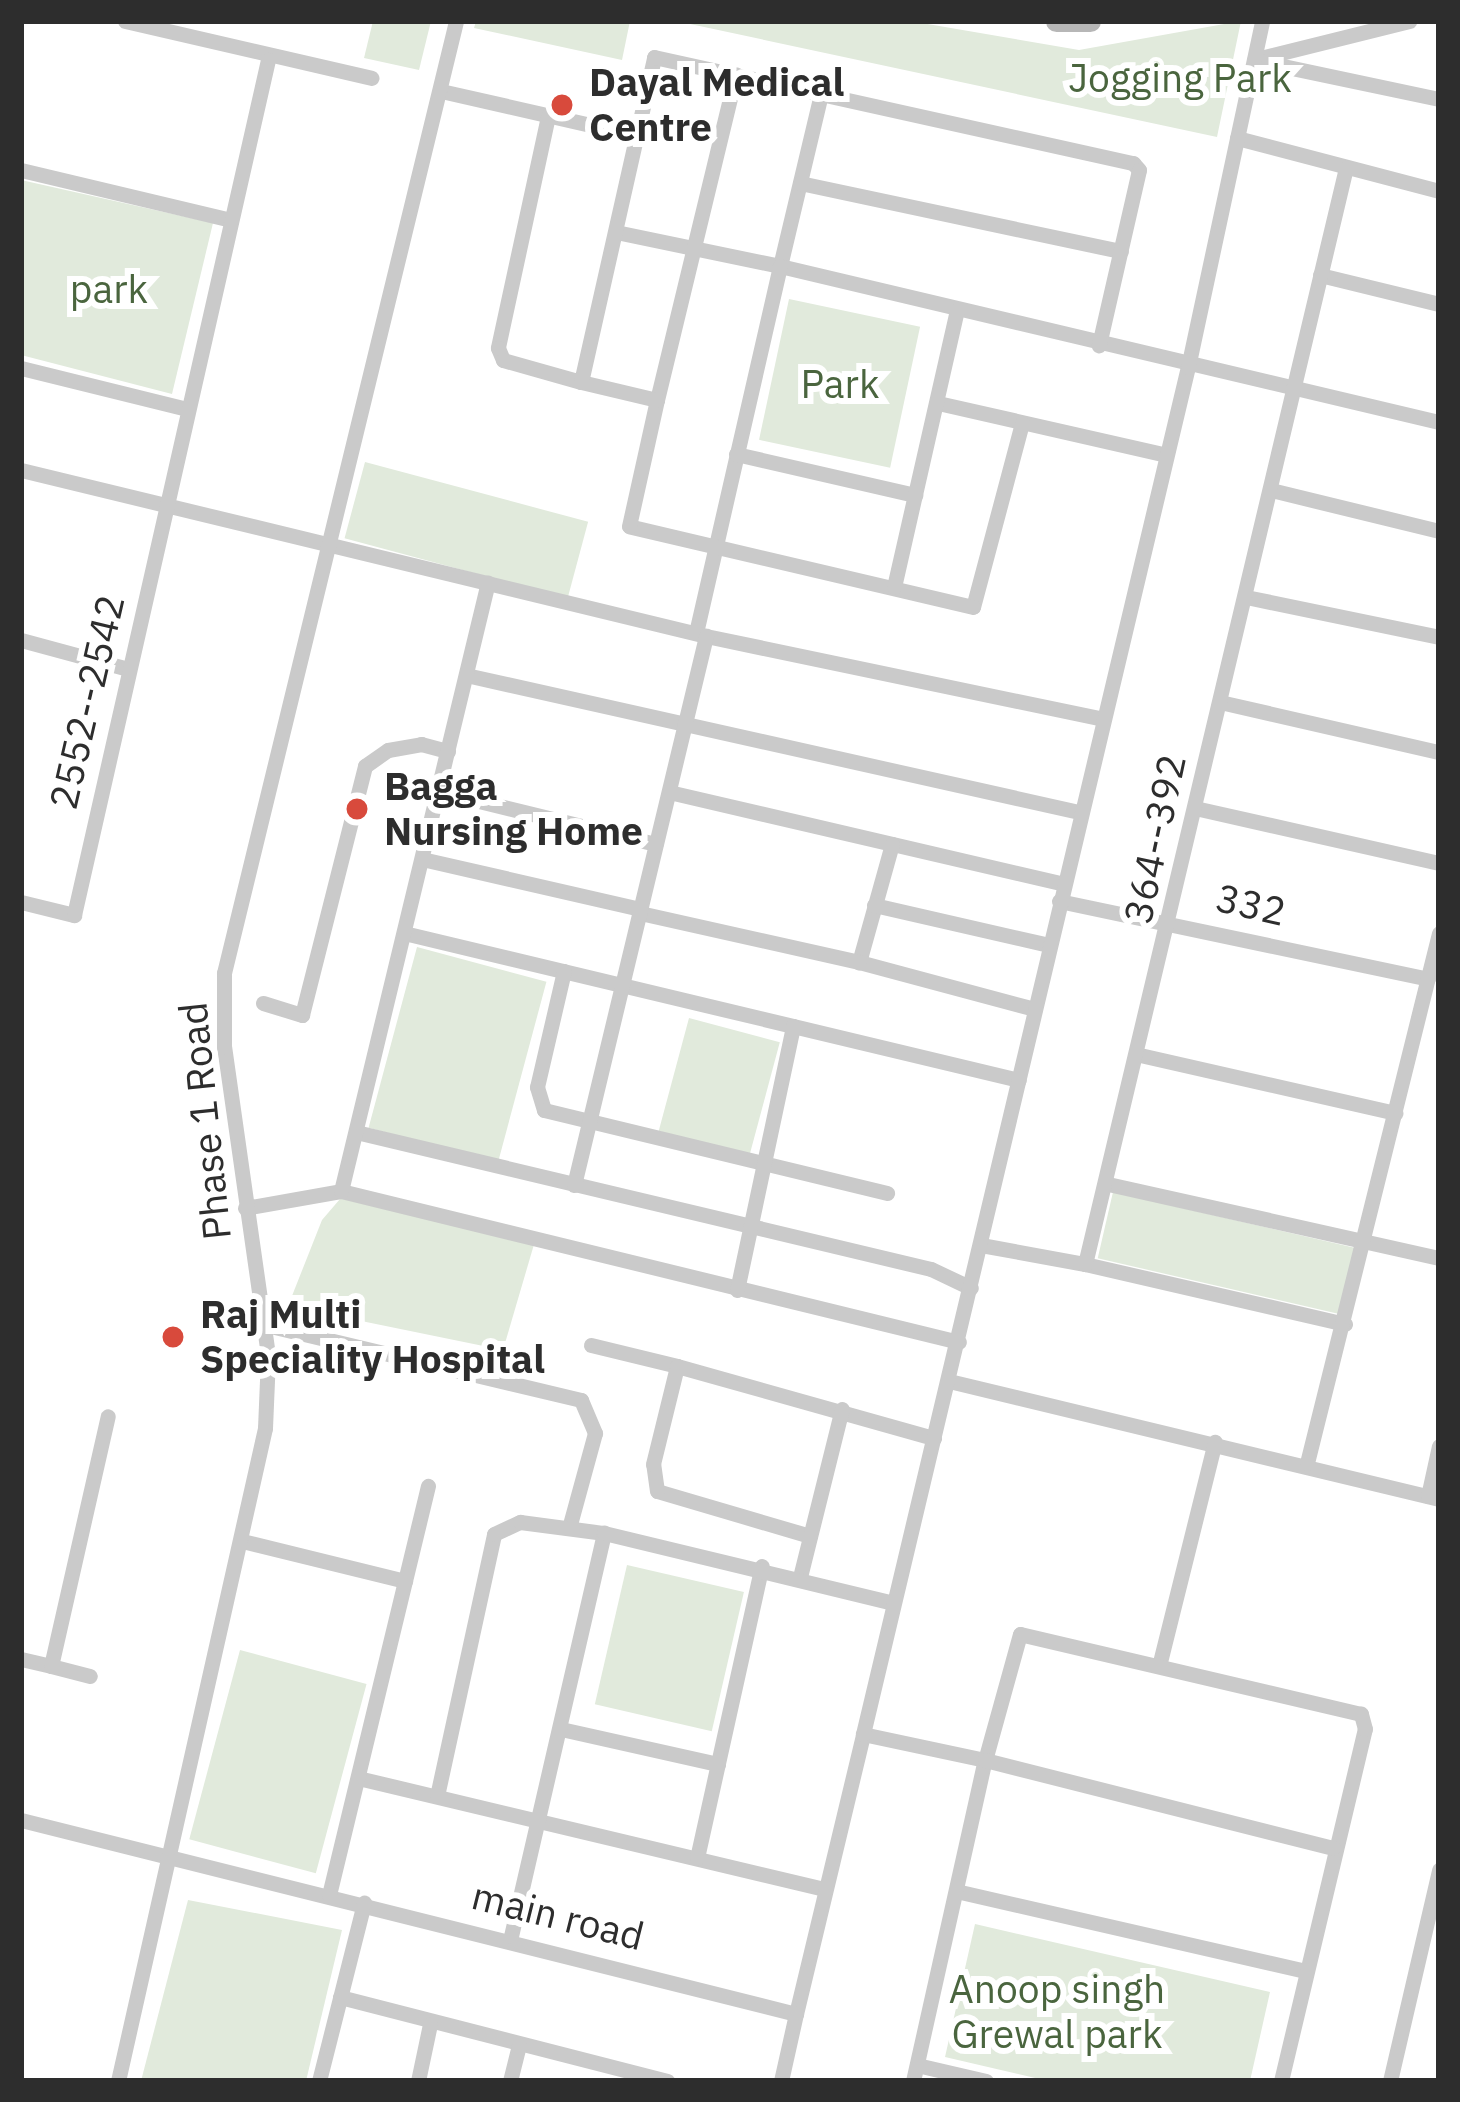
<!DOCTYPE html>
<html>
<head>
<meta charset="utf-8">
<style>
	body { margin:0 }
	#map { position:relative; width:1460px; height:2102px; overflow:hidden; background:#fff; font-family:"IBM Plex Sans",sans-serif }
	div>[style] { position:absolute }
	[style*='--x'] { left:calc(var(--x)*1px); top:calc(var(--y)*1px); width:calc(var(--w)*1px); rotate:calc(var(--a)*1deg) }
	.green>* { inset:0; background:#e1eadc; transform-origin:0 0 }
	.street>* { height:15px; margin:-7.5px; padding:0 7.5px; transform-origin:7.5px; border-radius:7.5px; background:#cacaca }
	.secondary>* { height:21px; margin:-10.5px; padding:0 10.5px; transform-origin:10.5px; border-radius:10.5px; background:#b7b7b7 }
	.dots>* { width:33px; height:33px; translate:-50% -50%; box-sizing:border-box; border:6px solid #fff; border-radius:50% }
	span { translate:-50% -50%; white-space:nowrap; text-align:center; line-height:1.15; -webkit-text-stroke:12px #fff; paint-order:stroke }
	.park-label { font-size:39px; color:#4a653e }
	.poi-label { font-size:39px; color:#2d2d2d; font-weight:700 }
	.left { translate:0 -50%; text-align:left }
	.street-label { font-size:39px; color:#2d2d2d }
	.frame { position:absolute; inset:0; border:24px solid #2d2d2d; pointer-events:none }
</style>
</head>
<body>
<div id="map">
	<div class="green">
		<i style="clip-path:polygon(373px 21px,431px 21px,419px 70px,364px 58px)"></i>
		<i style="clip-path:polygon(476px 21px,630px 21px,622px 60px,474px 28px)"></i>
		<i style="clip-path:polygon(676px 21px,910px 21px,1079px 50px,1241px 21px,1217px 137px)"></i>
		<i style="clip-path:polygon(21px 180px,213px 223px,172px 394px,21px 355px)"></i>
		<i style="left:789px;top:299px;width:134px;height:144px;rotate:12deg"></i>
		<i style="left:365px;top:462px;width:231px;height:79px;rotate:15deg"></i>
		<i style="left:417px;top:947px;width:134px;height:187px;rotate:15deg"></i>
		<i style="left:689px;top:1018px;width:94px;height:117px;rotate:15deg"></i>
		<i style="clip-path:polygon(346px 1192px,535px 1241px,503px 1350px,288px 1306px,322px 1220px)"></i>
		<i style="left:1113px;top:1192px;width:249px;height:68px;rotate:13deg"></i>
		<i style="left:627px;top:1565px;width:120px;height:143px;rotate:13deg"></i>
		<i style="left:240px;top:1650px;width:131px;height:196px;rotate:15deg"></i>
		<i style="clip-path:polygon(188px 1900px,342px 1930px,306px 2081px,141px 2081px)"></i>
		<i style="clip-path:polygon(975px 1924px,1270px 1992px,1250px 2081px,1048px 2081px,945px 2057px)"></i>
	</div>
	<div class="street">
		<i style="--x:125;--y:21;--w:253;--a:13"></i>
		<i style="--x:1256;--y:59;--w:158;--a:-13.9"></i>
		<i style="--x:1254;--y:60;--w:189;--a:11.9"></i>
		<i style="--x:441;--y:91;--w:199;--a:12.8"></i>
		<i style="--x:821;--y:94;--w:177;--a:103.4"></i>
		<i style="--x:780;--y:266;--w:677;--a:13.32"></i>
		<i style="--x:548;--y:116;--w:237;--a:102.2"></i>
		<i style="--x:498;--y:348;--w:13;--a:67"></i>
		<i style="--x:503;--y:360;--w:81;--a:15.8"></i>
		<i style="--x:1237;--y:138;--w:209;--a:14.7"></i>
		<i style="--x:21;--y:170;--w:216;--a:13.4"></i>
		<i style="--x:800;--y:183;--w:328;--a:12"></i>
		<i style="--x:616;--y:232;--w:167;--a:11.7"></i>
		<i style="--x:780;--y:266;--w:376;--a:102.9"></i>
		<i style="--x:1320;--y:275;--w:122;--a:13.7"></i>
		<i style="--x:21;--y:368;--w:171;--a:13.9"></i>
		<i style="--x:657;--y:400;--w:335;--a:-76.4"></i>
		<i style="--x:938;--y:403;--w:234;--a:12.8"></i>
		<i style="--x:1022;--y:423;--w:190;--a:104.9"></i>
		<i style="--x:973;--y:607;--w:353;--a:-166.8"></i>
		<i style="--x:629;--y:526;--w:129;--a:-77.5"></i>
		<i style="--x:657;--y:400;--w:78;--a:-166.7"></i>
		<i style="--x:581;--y:382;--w:333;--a:-77.3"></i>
		<i style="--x:654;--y:57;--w:491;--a:12.5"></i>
		<i style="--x:1133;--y:163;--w:9;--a:49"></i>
		<i style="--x:1139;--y:170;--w:180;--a:102.9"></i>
		<i style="--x:736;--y:454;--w:184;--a:12.9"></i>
		<i style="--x:21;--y:470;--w:705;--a:13.62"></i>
		<i style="--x:706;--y:636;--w:402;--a:11.8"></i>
		<i style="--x:1271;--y:490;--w:173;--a:13.7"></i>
		<i style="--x:894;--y:587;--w:284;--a:-77.2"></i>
		<i style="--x:1246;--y:597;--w:197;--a:11.7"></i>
		<i style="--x:21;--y:640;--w:111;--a:15.2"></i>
		<i style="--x:466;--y:675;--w:628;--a:12.6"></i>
		<i style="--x:1220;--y:702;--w:225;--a:12.9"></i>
		<i style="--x:438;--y:791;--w:224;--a:13.7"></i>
		<i style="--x:669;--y:792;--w:405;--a:13.1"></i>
		<i style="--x:1195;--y:808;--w:250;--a:12.7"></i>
		<i style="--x:892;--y:844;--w:123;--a:105.6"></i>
		<i style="--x:859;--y:962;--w:182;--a:15"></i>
		<i style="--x:422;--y:859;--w:225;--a:12.9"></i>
		<i style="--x:1059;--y:901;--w:377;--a:11.9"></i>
		<i style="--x:21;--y:902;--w:55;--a:13.8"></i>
		<i style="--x:74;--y:915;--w:877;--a:-77.22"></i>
		<i style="--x:874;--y:905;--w:180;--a:12.9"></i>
		<i style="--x:640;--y:913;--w:224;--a:12.6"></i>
		<i style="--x:404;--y:933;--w:632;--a:13.44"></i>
		<i style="--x:564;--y:971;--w:119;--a:103.1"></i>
		<i style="--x:537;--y:1087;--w:24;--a:73"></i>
		<i style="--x:544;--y:1110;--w:353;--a:13.6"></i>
		<i style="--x:263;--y:1003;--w:41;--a:17.1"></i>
		<i style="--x:302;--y:1015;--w:257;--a:-75.8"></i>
		<i style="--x:365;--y:766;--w:28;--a:-35"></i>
		<i style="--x:388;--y:750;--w:34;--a:-10"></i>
		<i style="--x:421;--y:744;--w:28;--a:15"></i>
		<i style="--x:1140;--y:1055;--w:262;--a:12.8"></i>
		<i style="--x:356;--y:1132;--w:591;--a:13.4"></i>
		<i style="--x:931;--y:1269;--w:44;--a:25.4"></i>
		<i style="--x:1108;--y:1184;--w:339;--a:12.6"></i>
		<i style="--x:574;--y:1185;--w:565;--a:-76.48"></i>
		<i style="--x:341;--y:1191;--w:636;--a:13.73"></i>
		<i style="--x:245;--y:1208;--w:97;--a:-10"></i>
		<i style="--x:341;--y:1191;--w:626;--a:-76.43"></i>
		<i style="--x:981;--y:1245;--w:106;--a:10.4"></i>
		<i style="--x:737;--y:1290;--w:270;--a:-78"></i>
		<i style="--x:262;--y:1324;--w:328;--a:13.4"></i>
		<i style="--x:581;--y:1400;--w:36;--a:67"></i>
		<i style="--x:595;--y:1433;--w:98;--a:105.3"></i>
		<i style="--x:1345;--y:1324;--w:267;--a:-167"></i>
		<i style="--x:1085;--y:1264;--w:1127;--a:-76.61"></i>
		<i style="--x:591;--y:1345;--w:89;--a:13.7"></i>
		<i style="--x:949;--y:1381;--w:504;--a:13.54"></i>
		<i style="--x:1307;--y:1463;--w:546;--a:-76.01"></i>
		<i style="--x:1428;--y:1496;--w:51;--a:-77.6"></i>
		<i style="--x:810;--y:1536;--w:159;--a:-163.6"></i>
		<i style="--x:657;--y:1491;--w:27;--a:-98"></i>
		<i style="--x:653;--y:1464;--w:101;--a:-76.2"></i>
		<i style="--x:677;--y:1366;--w:267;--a:15.7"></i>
		<i style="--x:242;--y:1541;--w:168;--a:13.8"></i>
		<i style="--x:800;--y:1577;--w:173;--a:-76"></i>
		<i style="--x:21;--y:1659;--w:31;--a:13"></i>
		<i style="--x:51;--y:1666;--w:256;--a:-77.2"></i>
		<i style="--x:1160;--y:1662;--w:227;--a:-76"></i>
		<i style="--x:51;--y:1666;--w:40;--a:14.4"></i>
		<i style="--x:561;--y:1729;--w:161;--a:12.6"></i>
		<i style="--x:358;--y:1778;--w:476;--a:13.4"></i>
		<i style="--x:437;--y:1796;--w:268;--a:-77.7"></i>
		<i style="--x:494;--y:1534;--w:29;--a:-25"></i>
		<i style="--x:520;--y:1522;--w:85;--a:7.5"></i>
		<i style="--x:21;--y:1820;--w:799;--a:14.05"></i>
		<i style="--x:796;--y:2014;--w:288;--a:-76.5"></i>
		<i style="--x:697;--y:1858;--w:299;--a:-77.5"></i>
		<i style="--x:956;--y:1891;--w:358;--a:12.9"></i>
		<i style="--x:329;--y:1895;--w:421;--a:-76.4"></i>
		<i style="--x:511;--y:1936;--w:414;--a:-77"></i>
		<i style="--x:604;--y:1533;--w:294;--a:13.6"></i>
		<i style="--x:340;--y:1997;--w:338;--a:14.4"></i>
		<i style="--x:917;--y:2065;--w:71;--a:13.1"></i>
		<i style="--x:118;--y:2081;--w:669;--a:-77.31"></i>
		<i style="--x:265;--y:1428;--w:73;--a:-87.6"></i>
		<i style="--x:268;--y:1355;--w:311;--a:-98.1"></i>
		<i style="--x:224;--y:1047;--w:74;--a:-90"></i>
		<i style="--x:224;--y:973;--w:980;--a:-76.3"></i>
		<i style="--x:319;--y:2081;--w:184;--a:-75.8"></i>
		<i style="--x:418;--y:2081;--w:58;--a:-78.1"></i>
		<i style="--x:510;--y:2081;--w:37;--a:-76"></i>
		<i style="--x:781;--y:2081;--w:69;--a:-77.4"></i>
		<i style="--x:913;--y:2081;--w:329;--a:-77.4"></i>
		<i style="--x:985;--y:1760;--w:125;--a:-168"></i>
		<i style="--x:863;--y:1734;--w:1405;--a:-76.63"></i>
		<i style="--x:1188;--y:367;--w:354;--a:-77.9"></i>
		<i style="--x:1281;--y:2081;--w:362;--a:-76.6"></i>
		<i style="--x:1365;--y:1729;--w:16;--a:-105"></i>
		<i style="--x:1361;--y:1714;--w:350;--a:-166.8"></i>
		<i style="--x:1020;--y:1634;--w:131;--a:105.5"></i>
		<i style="--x:985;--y:1760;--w:359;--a:14.2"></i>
		<i style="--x:1390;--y:2081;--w:217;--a:-76.9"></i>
	</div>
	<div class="secondary">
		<i style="--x:1056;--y:21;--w:34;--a:0"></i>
	</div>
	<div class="dots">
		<i style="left:562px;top:105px;background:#d84a3c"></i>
		<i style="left:357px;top:809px;background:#d84a3c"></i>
		<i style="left:173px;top:1337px;background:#d84a3c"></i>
	</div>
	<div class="park-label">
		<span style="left:1180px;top:78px">Jogging Park</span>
		<span style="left:109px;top:289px">park</span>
		<span style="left:840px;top:384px">Park</span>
		<span style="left:1057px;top:2012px">Anoop singh<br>Grewal park</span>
	</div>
	<div class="poi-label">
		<span class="left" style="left:589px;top:105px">Dayal Medical<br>Centre</span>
		<span class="left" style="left:384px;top:809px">Bagga<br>Nursing Home</span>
		<span class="left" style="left:200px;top:1337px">Raj Multi<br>Speciality Hospital</span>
	</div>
	<div class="street-label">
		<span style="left:87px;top:702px;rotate:-77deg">2552--2542</span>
		<span style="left:1155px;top:839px;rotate:-78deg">364--392</span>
		<span style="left:1251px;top:905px;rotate:13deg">332</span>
		<span style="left:205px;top:1121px;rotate:-96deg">Phase 1 Road</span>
		<span style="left:558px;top:1916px;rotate:14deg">main road</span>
	</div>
	<div class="frame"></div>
</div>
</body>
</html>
